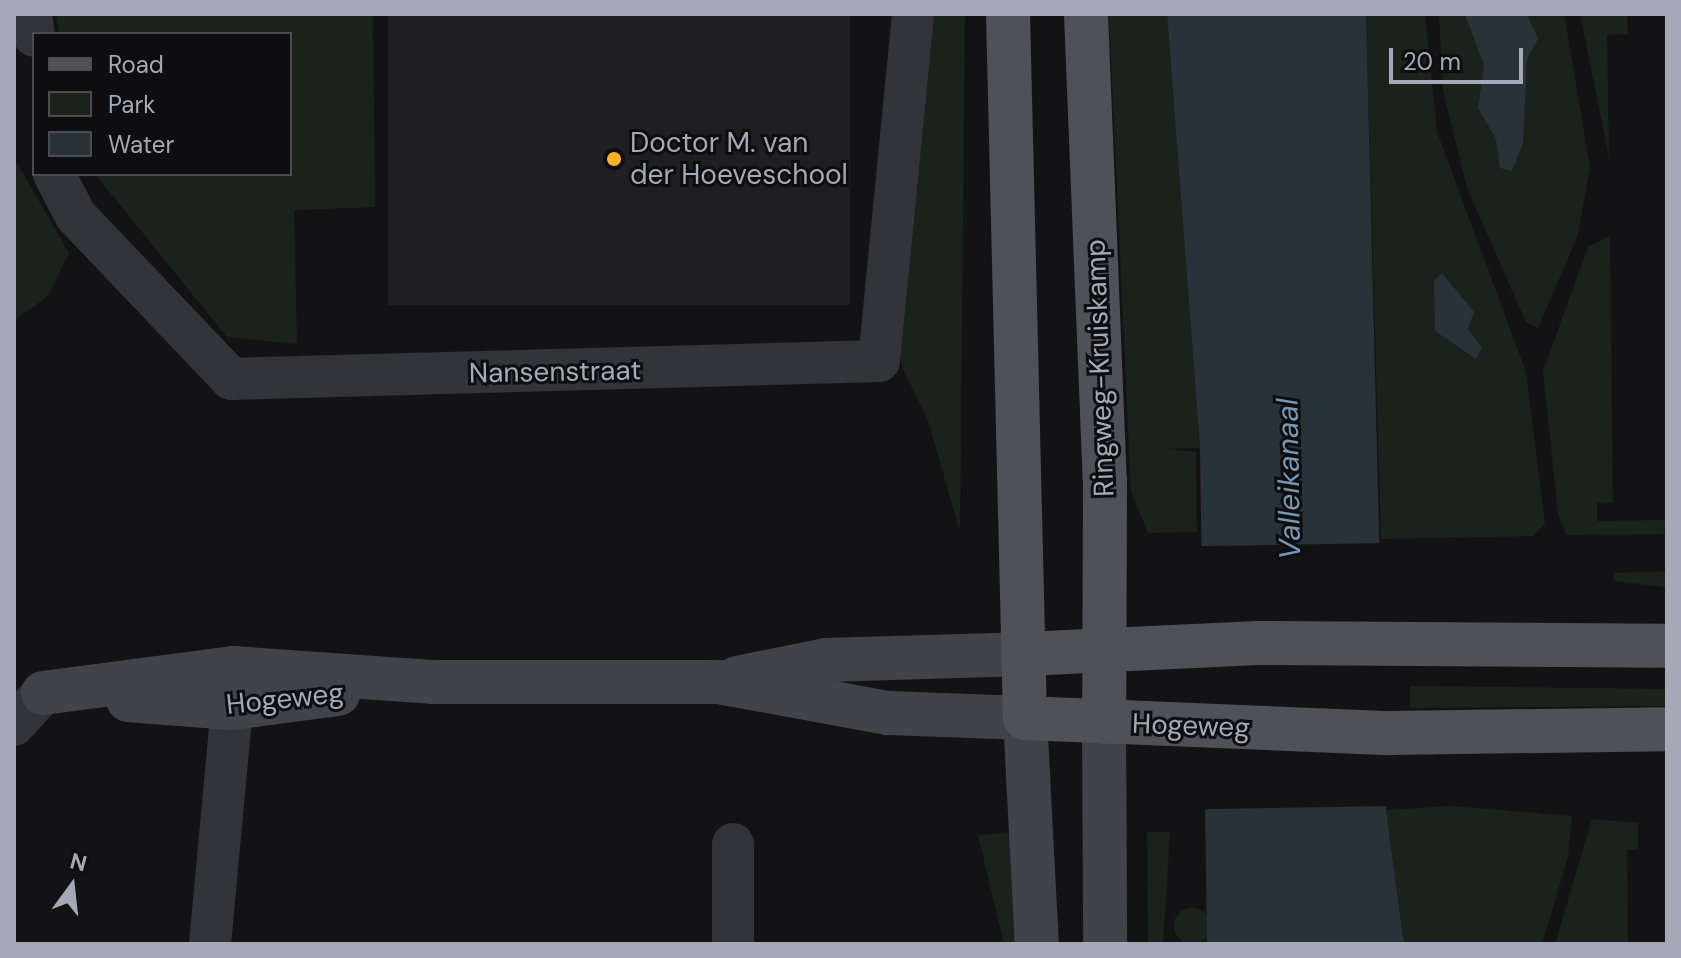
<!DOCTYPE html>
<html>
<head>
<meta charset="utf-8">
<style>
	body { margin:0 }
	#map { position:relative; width:1681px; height:958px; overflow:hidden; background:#131315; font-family:"DM Sans",sans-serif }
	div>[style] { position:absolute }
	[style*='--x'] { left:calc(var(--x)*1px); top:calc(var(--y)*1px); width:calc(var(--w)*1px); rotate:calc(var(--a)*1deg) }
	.built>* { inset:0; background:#1f1f22; transform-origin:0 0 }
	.green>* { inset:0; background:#1a231b }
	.round { border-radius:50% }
	.water>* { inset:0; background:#283239 }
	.pier>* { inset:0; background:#131315; transform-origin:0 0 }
	.street>* { height:42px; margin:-21px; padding:0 21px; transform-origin:21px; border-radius:21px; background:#33343a }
	.secondary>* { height:44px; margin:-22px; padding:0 22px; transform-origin:22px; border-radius:22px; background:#41434a }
	.primary>* { height:44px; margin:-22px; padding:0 22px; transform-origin:22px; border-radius:22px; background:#4f5159 }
	.dots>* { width:22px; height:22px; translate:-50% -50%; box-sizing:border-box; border:4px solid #0e0e10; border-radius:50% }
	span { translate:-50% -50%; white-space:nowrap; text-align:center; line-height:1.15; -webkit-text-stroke:6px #0e0e10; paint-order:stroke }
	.poi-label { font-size:28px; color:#a3a9b6 }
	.left { translate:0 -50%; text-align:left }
	.street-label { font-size:28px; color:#a3a9b6 }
	.water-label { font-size:30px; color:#7698b5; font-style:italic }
	.frame { position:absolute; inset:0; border:16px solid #a3a9b6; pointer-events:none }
	.legend { position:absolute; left:32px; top:32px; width:260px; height:144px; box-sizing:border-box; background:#0e0e10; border:2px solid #4a4c52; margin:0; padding:10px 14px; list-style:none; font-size:24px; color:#a3a9b6 }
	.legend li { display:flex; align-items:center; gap:16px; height:40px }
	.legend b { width:40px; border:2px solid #4a4c52 }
	.north { position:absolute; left:32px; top:846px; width:80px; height:80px; -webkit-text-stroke:6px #0e0e10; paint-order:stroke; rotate:15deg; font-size:22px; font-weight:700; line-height:32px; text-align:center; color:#a3a9b6 }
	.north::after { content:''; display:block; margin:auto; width:28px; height:36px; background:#a3a9b6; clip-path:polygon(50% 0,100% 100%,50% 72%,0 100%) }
	.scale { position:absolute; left:1389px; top:48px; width:134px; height:36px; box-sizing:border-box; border:4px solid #a3a9b6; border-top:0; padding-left:10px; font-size:24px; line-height:28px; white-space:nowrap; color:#a3a9b6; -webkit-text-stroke:6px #0e0e10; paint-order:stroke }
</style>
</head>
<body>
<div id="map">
	<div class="built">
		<i style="left:388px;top:14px;width:462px;height:291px"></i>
	</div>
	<div class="green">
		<i style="clip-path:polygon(56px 14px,373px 14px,375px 207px,294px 210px,297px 344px,227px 337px,95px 174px,290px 174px,290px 34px,59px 34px)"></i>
		<i style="clip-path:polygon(920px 14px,965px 14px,960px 532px,928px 420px,902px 367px,891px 271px)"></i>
		<i style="clip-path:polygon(1109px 14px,1167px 14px,1200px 448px,1167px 449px,1196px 452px,1197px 532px,1148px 533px,1131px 492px)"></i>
		<i style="clip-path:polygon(1366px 14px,1425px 14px,1437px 132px,1526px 372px,1545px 524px,1533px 536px,1381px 539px)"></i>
		<i style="clip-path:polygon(1439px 14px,1564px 14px,1590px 167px,1578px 235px,1538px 328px,1526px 322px,1467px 188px,1443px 91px)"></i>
		<i style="clip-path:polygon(1580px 14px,1627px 14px,1628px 34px,1607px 35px,1609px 158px)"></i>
		<i style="clip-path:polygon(14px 158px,69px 253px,48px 296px,14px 321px)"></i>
		<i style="clip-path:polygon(1610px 236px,1613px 503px,1597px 502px,1597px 521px,1667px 520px,1667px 534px,1566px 535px,1558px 513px,1543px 371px,1588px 247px)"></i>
		<i style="clip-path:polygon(1667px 571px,1665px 587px,1614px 581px,1614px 573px)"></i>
		<i style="clip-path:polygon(1410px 686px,1667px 689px,1667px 706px,1410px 708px)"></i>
		<i style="clip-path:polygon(1451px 806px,1572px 816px,1568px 857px,1542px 944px,1404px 944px,1386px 810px)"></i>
		<i style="clip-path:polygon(1592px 819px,1638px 823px,1638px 849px,1627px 850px,1628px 944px,1555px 944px)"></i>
		<i style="clip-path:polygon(1147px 832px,1170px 832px,1163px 944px,1148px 944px)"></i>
		<i style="clip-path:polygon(1010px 833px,1022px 944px,1004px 944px,978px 835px)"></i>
		<i class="round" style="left:1174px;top:908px;width:36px;height:36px"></i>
	</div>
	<div class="water">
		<i style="clip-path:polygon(1167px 14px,1366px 14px,1386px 810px,1404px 944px,1207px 944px,1200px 448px)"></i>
		<i style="clip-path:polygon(1465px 14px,1527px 14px,1538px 39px,1527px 59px,1523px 143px,1512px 171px,1500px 168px,1496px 139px,1478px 108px,1484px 65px)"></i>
		<i style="clip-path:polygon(1442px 273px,1474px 312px,1468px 329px,1482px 348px,1476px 359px,1435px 331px,1434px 281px)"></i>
	</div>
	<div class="pier">
		<i style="left:1386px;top:543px;width:263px;height:189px;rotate:89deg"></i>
	</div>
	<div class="street">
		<i style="--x:31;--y:14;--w:22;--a:82"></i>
		<i style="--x:54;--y:174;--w:47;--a:62.4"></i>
		<i style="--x:76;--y:216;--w:225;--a:46.4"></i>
		<i style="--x:231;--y:379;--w:648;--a:-1.59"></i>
		<i style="--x:879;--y:361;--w:349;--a:-84.4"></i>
		<i style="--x:14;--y:725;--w:43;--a:-47.8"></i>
		<i style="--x:733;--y:844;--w:100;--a:90"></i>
		<i style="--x:210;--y:944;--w:237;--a:-84.7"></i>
	</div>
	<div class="secondary">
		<i style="--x:737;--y:678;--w:91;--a:-11.4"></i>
		<i style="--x:826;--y:660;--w:198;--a:-1.7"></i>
		<i style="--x:43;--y:693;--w:192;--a:-7.5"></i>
		<i style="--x:233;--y:668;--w:199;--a:4"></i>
		<i style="--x:432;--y:682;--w:287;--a:0"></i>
		<i style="--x:719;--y:682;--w:172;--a:10.4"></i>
		<i style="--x:888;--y:713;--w:137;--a:2.1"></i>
		<i style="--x:1025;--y:718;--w:226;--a:87"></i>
		<i style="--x:128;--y:700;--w:104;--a:4.4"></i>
		<i style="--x:232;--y:708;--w:107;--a:-7.5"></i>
		<i style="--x:1104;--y:722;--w:222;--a:89.7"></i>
	</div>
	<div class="primary">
		<i style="--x:1008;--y:14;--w:704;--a:88.62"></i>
		<i style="--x:1025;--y:718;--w:365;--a:2.4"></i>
		<i style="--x:1390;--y:733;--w:277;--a:-0.8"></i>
		<i style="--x:1086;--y:14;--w:466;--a:87.7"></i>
		<i style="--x:1105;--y:480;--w:242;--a:90.2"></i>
		<i style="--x:1024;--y:654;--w:234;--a:-2.7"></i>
		<i style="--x:1258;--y:643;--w:409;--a:0.4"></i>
	</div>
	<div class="dots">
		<i style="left:614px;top:159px;background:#ffb120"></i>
	</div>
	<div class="poi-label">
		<span class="left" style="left:630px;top:159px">Doctor M. van<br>der Hoeveschool</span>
	</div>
	<div class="street-label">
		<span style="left:1100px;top:368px;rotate:-92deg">Ringweg-Kruiskamp</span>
		<span style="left:555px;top:372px;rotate:-1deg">Nansenstraat</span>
		<span style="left:285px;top:699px;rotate:-6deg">Hogeweg</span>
		<span style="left:1191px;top:726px;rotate:2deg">Hogeweg</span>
	</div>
	<div class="water-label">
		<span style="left:1289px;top:479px;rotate:-91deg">Valleikanaal</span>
	</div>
	<div class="frame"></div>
	<ul class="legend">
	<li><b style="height:10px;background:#4f5159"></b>Road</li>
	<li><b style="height:22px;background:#1a231b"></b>Park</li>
	<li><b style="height:22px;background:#283239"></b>Water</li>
	</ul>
	<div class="north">N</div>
	<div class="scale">20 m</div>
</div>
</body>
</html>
